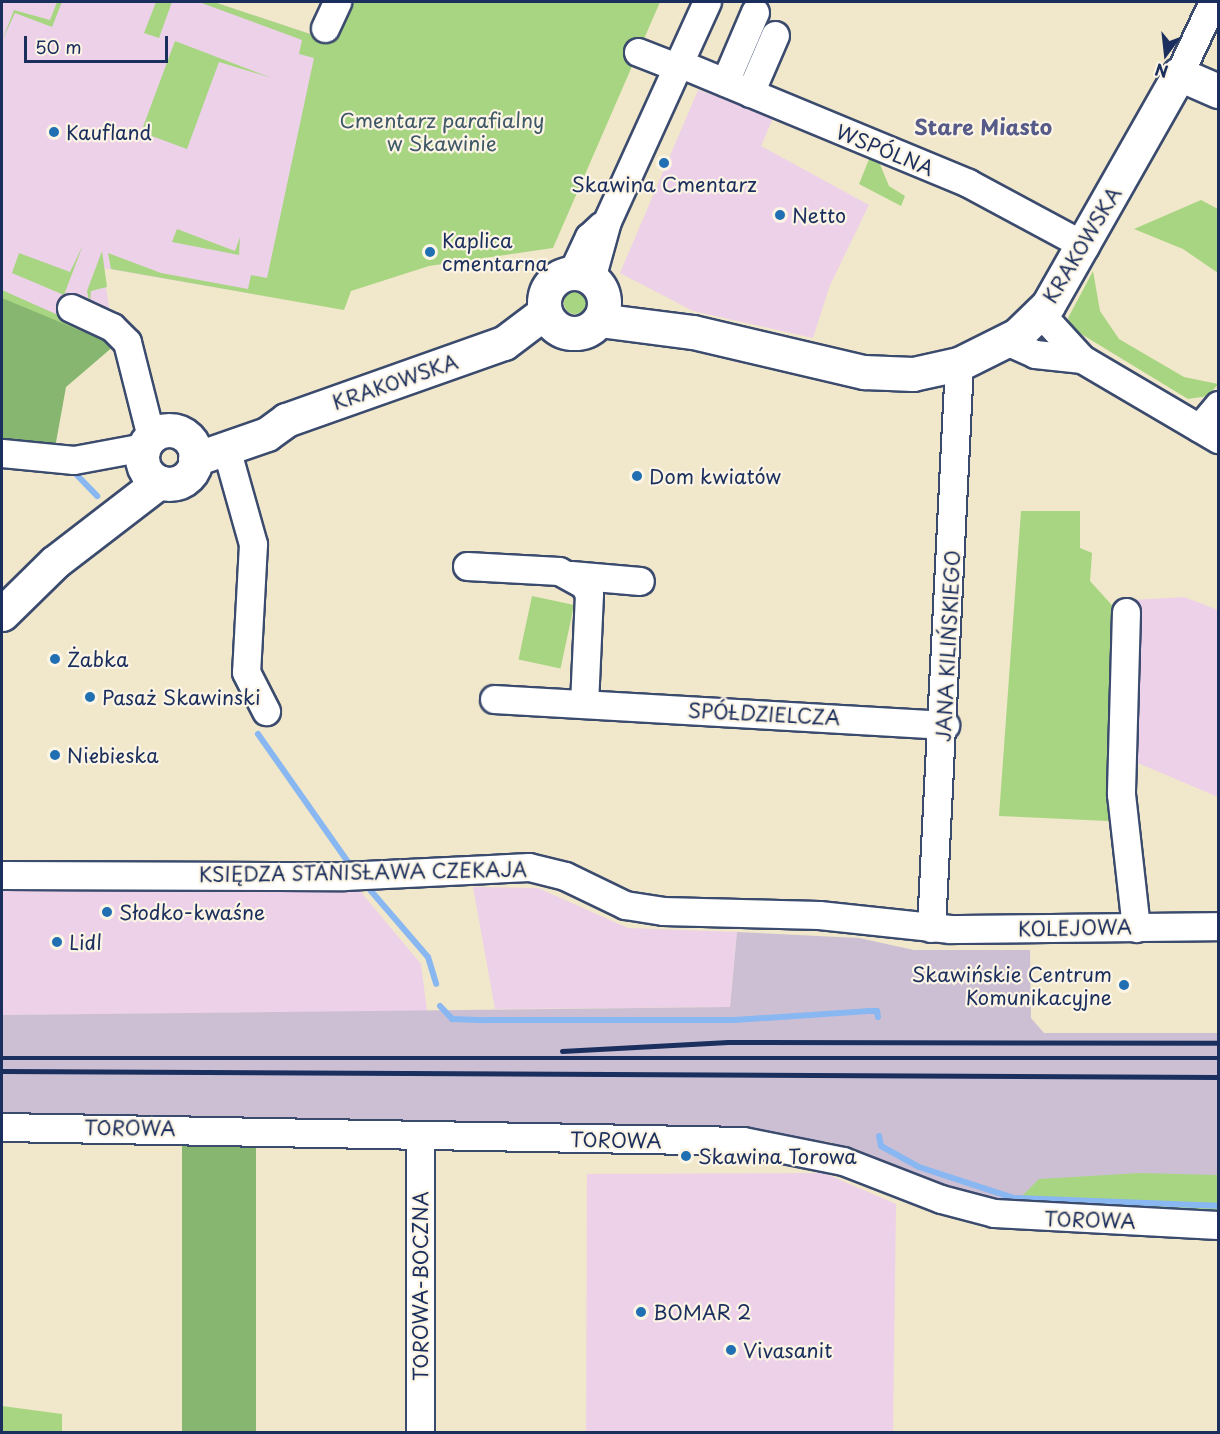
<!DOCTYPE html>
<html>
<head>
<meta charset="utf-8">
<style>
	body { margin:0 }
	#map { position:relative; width:1220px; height:1434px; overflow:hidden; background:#f1e7ca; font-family:"Playpen Sans",sans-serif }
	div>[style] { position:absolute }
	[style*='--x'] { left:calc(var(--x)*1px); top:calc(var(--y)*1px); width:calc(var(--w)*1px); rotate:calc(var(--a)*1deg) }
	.built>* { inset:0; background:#edd1e9 }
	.industrial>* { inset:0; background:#ccbfd4 }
	.green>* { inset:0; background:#a8d582; transform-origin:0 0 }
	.round { border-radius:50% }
	.forest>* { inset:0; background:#86b670; transform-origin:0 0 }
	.stream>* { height:6px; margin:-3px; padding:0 3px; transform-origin:3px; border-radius:3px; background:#88b7f2 }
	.roads { filter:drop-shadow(2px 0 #3b4b6e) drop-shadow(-2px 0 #3b4b6e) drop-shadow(0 2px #3b4b6e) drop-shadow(0 -2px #3b4b6e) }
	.minor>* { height:27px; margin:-13.5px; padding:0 13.5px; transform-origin:13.5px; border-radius:13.5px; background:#fff }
	.major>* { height:33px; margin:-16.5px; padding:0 16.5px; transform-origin:16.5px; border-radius:16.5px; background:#fff }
	.major>.ring { margin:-16.5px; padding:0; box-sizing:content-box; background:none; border:33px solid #fff; border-radius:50% }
	.rail>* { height:4.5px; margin:-2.25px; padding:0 2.25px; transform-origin:2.25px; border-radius:2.25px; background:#1b2f5e }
	.dots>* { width:16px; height:16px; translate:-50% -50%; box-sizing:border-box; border:3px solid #fcf5e5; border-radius:50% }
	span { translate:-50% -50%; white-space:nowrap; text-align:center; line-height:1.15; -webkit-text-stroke:4.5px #fcf5e5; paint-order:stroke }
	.park-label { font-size:20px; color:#3e5867 }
	.poi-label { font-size:20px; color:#1b2f5e }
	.left { translate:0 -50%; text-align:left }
	.right { translate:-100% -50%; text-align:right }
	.street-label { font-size:20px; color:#1b2f5e }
	.neighbourhood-label { font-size:21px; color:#575b89; font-weight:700 }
	.frame { position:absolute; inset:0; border:3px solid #1b2f5e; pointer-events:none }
	.north { position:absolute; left:1136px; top:24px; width:60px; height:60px; -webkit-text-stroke:4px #fcf5e5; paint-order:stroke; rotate:195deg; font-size:16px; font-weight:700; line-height:24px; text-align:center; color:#1b2f5e }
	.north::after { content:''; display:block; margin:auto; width:21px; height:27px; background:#1b2f5e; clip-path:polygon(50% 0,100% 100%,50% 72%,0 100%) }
	.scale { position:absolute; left:24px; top:36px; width:144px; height:27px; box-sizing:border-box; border:3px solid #1b2f5e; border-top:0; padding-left:8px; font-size:18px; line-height:21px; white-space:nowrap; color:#1b2f5e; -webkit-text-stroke:4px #fcf5e5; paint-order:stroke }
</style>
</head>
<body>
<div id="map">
	<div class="built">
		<i style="clip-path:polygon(2px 2px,214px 2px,328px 40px,271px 297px,103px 268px,115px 345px,2px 298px)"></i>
		<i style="clip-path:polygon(698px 90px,774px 116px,761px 146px,869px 205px,830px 285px,813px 338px,693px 311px,620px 273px)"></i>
		<i style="clip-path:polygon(1184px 597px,1218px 610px,1218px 797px,1112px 752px,1119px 613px,1132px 600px)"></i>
		<i style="clip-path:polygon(2px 883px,360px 891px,421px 964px,427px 1011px,2px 1015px)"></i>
		<i style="clip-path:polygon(473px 887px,538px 888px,628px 928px,737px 932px,730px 1007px,495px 1009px)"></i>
		<i style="clip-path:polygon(824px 1173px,896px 1204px,893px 1432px,586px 1432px,587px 1174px)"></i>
	</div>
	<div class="industrial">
		<i style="clip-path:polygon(737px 932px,859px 938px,914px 950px,1030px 950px,1031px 1018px,1044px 1033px,1218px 1033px,1218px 1213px,1032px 1206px,973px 1195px,830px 1142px,712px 1128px,422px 1128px,167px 1115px,2px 1116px,2px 1015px,730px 1007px)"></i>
	</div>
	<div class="green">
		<i style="clip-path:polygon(57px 2px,62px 2px,52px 27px,15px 13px,2px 41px,14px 10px,50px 20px)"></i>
		<i style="clip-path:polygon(156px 2px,172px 2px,159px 38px,144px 33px)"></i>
		<i style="clip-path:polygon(199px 2px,214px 2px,328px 40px,344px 2px,660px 2px,553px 248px,429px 266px,351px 291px,344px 310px,111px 269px,108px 253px,161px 273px,248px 289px,251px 275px,267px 278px,314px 58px,299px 54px,302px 40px)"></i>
		<i style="clip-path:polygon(175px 41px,272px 78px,219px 62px,187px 149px,149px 135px,143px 127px)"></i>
		<i style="clip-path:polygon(870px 157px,879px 162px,889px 186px,905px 196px,901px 206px,859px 184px)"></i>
		<i style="clip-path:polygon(1201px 200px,1218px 209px,1218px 273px,1183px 249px,1134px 229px)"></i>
		<i style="clip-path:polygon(177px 229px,235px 251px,240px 237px,239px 255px,172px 242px)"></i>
		<i style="clip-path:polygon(83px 245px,64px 295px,12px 273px,19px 253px,70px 272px)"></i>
		<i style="clip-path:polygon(102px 251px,107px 287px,91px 291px,90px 304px,87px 291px)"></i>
		<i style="clip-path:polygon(1093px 271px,1100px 311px,1119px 339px,1184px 377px,1218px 384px,1208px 396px,1188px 399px,1073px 329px,1068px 318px)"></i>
		<i style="clip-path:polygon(2px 290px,105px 336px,115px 345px,2px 299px)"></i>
		<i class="round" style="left:564px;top:292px;width:22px;height:22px"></i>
		<i style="clip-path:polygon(1021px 511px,1080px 511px,1080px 548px,1092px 553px,1090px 581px,1119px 613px,1108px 821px,999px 816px)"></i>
		<i style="left:532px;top:596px;width:43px;height:65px;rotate:12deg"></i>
		<i style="clip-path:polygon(1140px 1173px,1218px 1175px,1218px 1213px,1015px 1203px,1039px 1179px)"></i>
		<i style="clip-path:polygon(2px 1406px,62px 1414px,62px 1432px,2px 1432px)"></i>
	</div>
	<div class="forest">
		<i style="clip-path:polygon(2px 298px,115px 345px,66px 387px,55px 448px,2px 445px)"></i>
		<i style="left:182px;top:1146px;width:74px;height:286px"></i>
	</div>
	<div class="stream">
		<i style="--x:73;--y:471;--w:35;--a:46"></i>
		<i style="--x:258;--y:734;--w:165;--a:54.9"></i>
		<i style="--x:365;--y:884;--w:96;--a:49.2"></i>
		<i style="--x:428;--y:957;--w:28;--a:73"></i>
		<i style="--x:440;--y:1006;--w:18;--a:47"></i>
		<i style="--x:452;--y:1019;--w:33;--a:2"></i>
		<i style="--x:485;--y:1020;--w:249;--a:0"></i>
		<i style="--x:734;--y:1020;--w:134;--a:-3.8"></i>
		<i style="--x:868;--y:1011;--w:9;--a:0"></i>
		<i style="--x:877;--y:1011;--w:6;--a:81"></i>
		<i style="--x:879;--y:1136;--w:10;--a:79"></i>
		<i style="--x:881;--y:1146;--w:43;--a:28.9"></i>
		<i style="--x:919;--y:1167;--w:100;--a:18.1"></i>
		<i style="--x:1014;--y:1198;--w:204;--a:2.2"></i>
	</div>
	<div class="roads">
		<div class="minor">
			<i style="--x:325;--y:28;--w:29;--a:-65"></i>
			<i style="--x:638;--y:52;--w:44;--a:21.3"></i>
			<i style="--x:681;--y:64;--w:311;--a:22.5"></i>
			<i style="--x:968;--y:183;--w:133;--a:28.3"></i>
			<i style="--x:1179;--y:74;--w:80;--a:-64.7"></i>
			<i style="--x:725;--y:82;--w:76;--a:-66.8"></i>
			<i style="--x:750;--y:93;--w:63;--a:-66.7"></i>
			<i style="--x:572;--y:273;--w:40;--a:-65"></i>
			<i style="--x:589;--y:237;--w:16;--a:-43"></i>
			<i style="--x:591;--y:279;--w:60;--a:-74.6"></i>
			<i style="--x:607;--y:221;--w:241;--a:-65.5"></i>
			<i style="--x:71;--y:308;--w:45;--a:24.9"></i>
			<i style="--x:112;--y:327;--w:21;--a:45"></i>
			<i style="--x:127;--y:342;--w:98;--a:75.8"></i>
			<i style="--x:1041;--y:314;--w:61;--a:47.7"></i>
			<i style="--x:1082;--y:359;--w:158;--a:30.5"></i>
			<i style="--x:1006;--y:341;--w:32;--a:24"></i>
			<i style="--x:1035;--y:354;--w:47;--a:6.1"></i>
			<i style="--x:1199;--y:428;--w:30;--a:-50"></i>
			<i style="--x:226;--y:448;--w:100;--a:74.3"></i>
			<i style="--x:253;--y:544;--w:128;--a:93.1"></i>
			<i style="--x:246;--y:672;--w:44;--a:62.9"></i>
			<i style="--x:2;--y:453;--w:72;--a:5.6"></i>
			<i style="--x:74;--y:460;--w:71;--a:-10.5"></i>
			<i style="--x:467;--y:566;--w:92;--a:3.1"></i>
			<i style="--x:559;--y:571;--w:29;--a:29"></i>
			<i style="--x:584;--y:585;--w:10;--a:61"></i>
			<i style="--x:589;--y:594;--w:110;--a:92.6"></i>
			<i style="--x:571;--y:575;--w:69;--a:5"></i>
			<i style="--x:1126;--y:612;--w:182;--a:91.6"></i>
			<i style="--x:1121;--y:794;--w:135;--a:83.6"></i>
			<i style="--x:494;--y:699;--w:452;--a:3.3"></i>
			<i style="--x:2;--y:875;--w:342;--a:0.2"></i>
			<i style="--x:344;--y:876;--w:185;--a:-2.8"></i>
			<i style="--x:529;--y:867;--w:37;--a:14"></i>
			<i style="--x:565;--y:876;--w:67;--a:25.8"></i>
			<i style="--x:625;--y:905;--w:38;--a:9"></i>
			<i style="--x:663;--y:911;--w:156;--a:1.5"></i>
			<i style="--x:819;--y:915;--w:132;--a:6.1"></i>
			<i style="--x:950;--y:929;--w:268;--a:-0.6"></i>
			<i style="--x:931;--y:928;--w:565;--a:-87.16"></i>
			<i style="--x:2;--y:1127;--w:741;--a:1.08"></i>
			<i style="--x:743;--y:1141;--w:102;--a:11.3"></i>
			<i style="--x:843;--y:1161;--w:105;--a:21.2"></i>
			<i style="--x:941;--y:1199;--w:55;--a:14.8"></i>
			<i style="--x:994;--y:1213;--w:224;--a:3.1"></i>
			<i style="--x:420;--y:1139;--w:293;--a:90"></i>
		</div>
		<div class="major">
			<i class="ring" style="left:544px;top:273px;width:27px;height:27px"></i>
			<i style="--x:599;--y:320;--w:95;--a:7.3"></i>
			<i style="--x:693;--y:332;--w:176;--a:13.2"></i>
			<i style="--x:864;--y:372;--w:49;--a:2.3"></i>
			<i style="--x:913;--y:374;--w:47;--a:-12.3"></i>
			<i style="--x:959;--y:364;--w:65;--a:-26.6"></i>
			<i style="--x:1017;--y:335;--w:43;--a:-44.1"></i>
			<i style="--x:1048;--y:305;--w:266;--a:-60.4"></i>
			<i style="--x:1179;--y:74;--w:43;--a:23.6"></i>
			<i class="ring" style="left:142px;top:430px;width:21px;height:21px"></i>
			<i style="--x:195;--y:459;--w:76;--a:-19.1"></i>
			<i style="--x:267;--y:434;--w:24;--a:-36"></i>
			<i style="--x:286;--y:420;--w:231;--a:-19.5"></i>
			<i style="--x:504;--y:343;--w:51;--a:-37.1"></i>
			<i style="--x:2;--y:614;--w:74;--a:-44.5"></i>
			<i style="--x:55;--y:562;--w:131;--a:-37.6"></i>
		</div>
	</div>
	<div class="rail">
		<i style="--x:562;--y:1051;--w:166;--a:-3.1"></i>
		<i style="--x:728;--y:1042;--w:490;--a:0.1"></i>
		<i style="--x:2;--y:1058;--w:1216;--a:0"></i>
		<i style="--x:2;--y:1071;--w:1216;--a:0.28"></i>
	</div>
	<div class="dots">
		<i style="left:54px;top:132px;background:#1f6fb2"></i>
		<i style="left:664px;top:163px;background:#1f6fb2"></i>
		<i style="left:780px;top:215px;background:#1f6fb2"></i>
		<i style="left:430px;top:252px;background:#1f6fb2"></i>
		<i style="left:637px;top:476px;background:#1f6fb2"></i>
		<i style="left:55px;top:659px;background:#1f6fb2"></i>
		<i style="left:90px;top:697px;background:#1f6fb2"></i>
		<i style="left:55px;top:755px;background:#1f6fb2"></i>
		<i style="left:107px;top:912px;background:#1f6fb2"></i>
		<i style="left:57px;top:942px;background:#1f6fb2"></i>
		<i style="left:1124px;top:985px;background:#1f6fb2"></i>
		<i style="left:686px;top:1156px;background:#1f6fb2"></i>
		<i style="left:641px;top:1312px;background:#1f6fb2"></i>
		<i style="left:731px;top:1350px;background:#1f6fb2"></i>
	</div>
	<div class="park-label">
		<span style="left:442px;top:132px">Cmentarz parafialny<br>w Skawinie</span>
	</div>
	<div class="poi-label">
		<span class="left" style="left:66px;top:132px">Kaufland</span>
		<span style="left:664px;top:184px">Skawina Cmentarz</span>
		<span class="left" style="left:792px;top:215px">Netto</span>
		<span class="left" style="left:442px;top:252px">Kaplica<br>cmentarna</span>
		<span class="left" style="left:649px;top:476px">Dom kwiatów</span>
		<span class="left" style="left:67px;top:659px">Żabka</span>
		<span class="left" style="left:102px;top:697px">Pasaż Skawinski</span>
		<span class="left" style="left:67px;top:755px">Niebieska</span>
		<span class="left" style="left:119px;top:912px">Słodko-kwaśne</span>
		<span class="left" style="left:69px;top:942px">Lidl</span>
		<span class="right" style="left:1112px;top:986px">Skawińskie Centrum<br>Komunikacyjne</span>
		<span class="left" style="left:698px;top:1156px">Skawina Torowa</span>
		<span class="left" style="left:653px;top:1312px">BOMAR 2</span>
		<span class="left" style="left:743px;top:1350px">Vivasanit</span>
	</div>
	<div class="street-label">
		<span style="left:885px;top:150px;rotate:22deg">WSPÓLNA</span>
		<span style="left:1082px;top:245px;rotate:-59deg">KRAKOWSKA</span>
		<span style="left:395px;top:382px;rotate:-19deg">KRAKOWSKA</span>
		<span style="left:948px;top:646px;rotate:-87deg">JANA KILIŃSKIEGO</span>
		<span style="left:764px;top:714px;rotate:3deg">SPÓŁDZIELCZA</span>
		<span style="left:363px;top:872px;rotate:-1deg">KSIĘDZA STANISŁAWA CZEKAJA</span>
		<span style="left:1075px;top:928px;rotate:-1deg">KOLEJOWA</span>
		<span style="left:130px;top:1128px;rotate:1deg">TOROWA</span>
		<span style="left:616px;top:1140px;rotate:1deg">TOROWA</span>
		<span style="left:1090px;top:1220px;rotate:2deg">TOROWA</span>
		<span style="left:420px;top:1286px;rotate:-90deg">TOROWA-BOCZNA</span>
	</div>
	<div class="neighbourhood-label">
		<span style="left:983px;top:126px">Stare Miasto</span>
	</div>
	<div class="frame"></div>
	<div class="north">N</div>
	<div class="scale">50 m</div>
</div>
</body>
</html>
